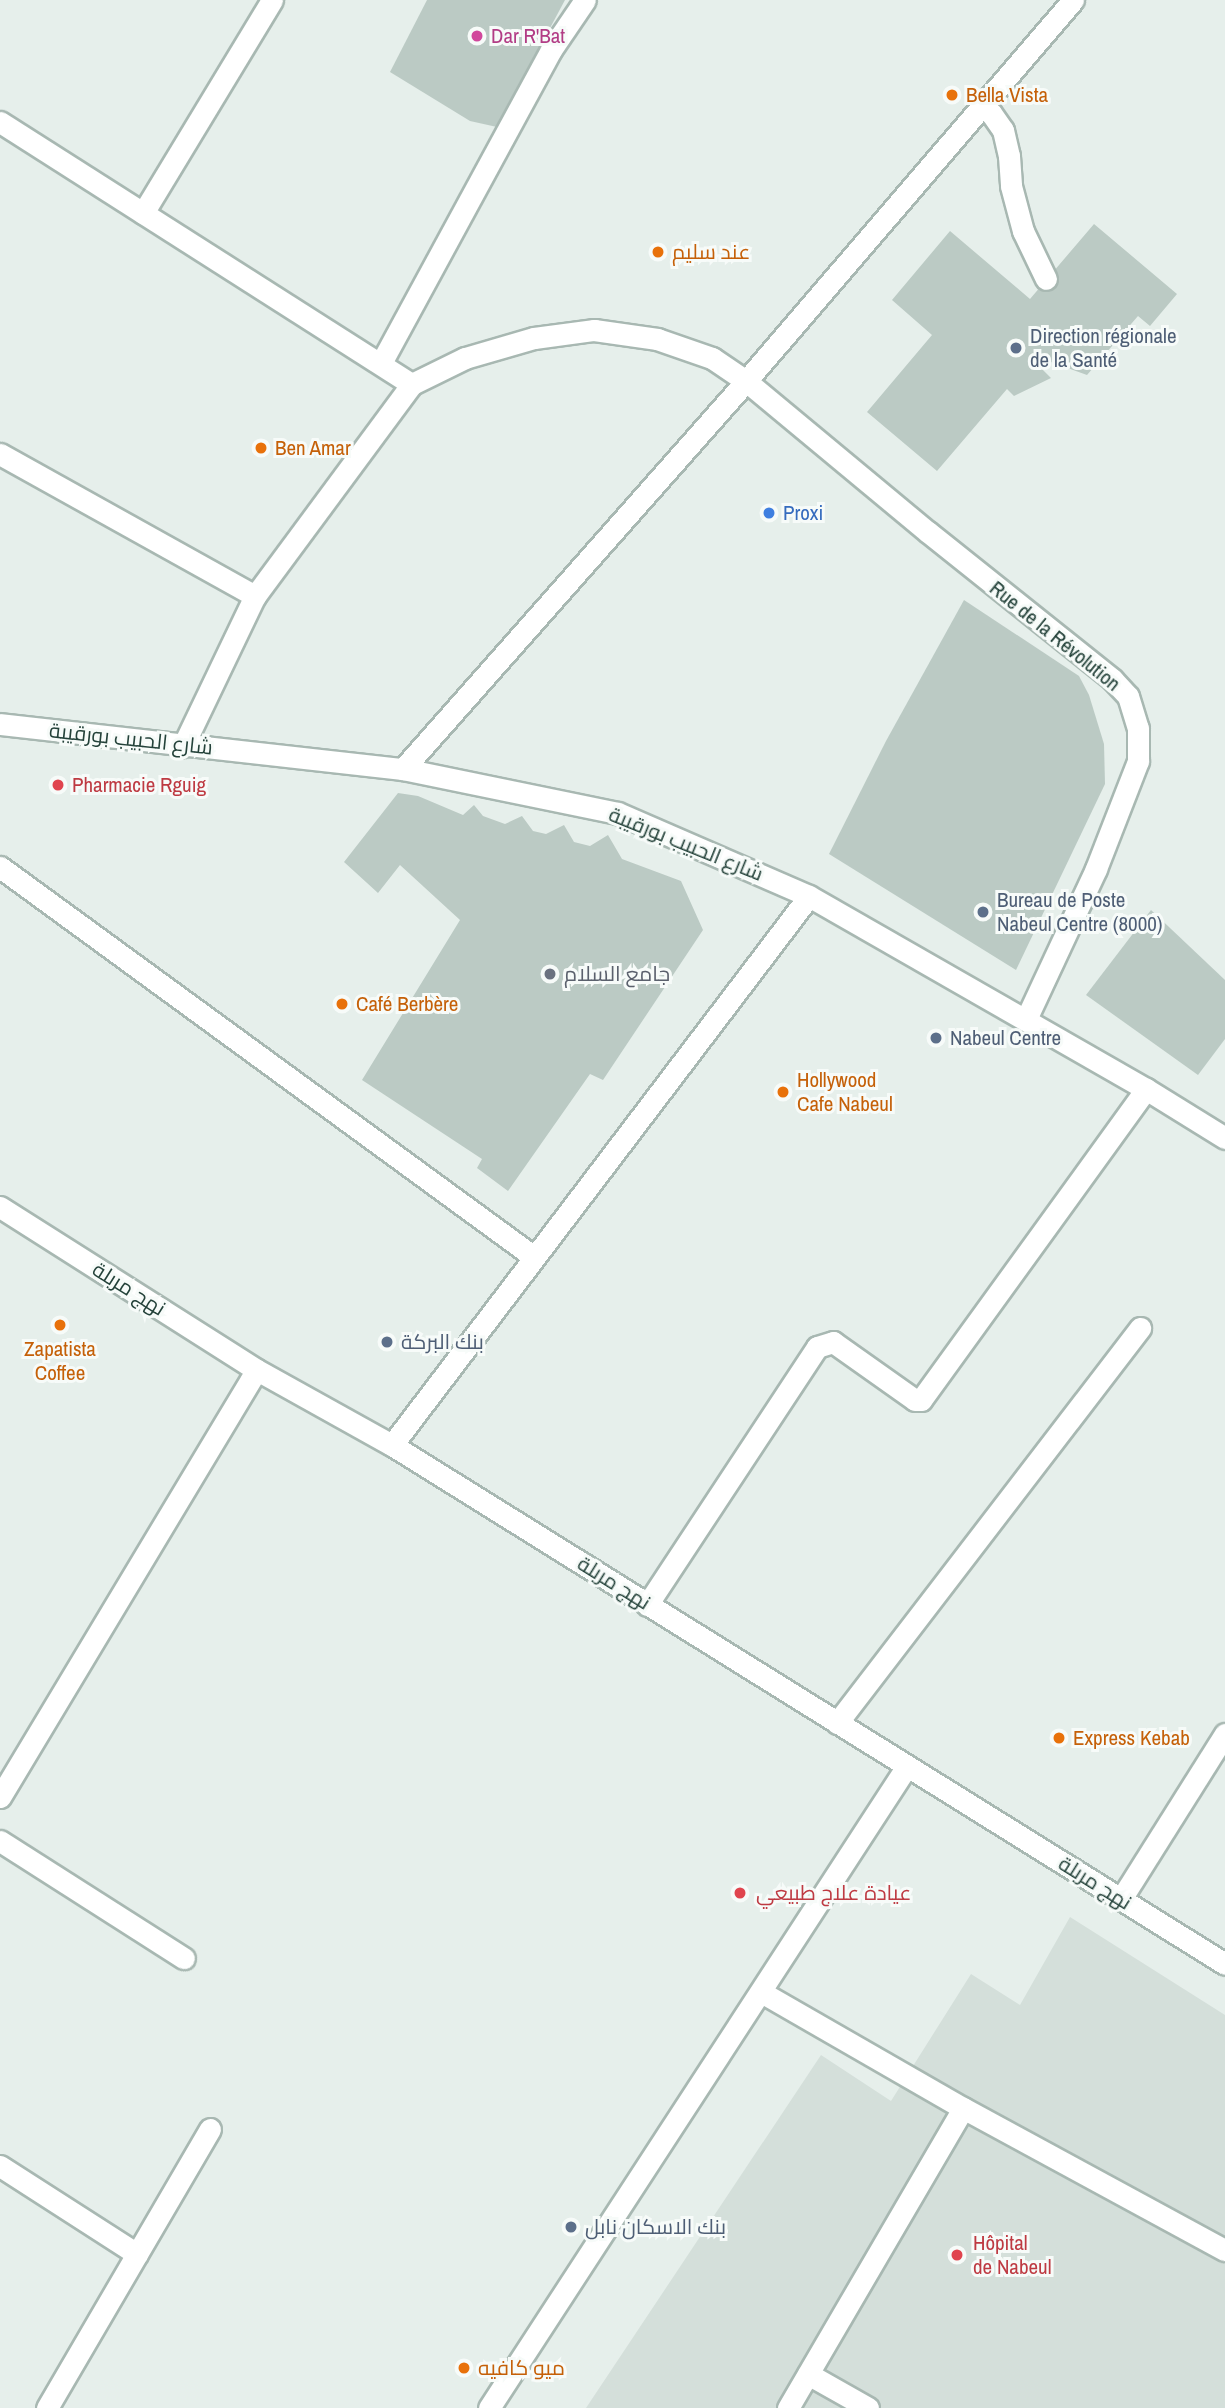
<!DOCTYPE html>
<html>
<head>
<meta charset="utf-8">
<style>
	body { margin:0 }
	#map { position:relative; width:1225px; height:2408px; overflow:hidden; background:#e6efeb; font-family:"Archivo Narrow",Cairo,sans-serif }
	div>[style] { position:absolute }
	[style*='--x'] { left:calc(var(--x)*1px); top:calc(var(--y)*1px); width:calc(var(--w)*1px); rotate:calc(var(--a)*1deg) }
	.built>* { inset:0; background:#d4dfda }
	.building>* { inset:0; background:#bbcac4 }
	.roads { filter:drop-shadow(2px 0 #a8b8b2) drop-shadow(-2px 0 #a8b8b2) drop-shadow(0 2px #a8b8b2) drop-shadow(0 -2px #a8b8b2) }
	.service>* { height:21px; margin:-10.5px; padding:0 10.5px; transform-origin:10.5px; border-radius:10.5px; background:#fff }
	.minor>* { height:21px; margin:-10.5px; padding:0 10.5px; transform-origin:10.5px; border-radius:10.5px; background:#fff }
	.secondary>* { height:21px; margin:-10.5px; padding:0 10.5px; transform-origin:10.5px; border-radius:10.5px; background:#fff }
	.dots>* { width:19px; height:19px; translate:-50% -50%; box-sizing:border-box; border:4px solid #f7fbf9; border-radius:50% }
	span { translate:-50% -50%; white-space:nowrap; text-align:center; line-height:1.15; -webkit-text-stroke:6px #f7fbf9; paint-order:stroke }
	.hotel-label { font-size:21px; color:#b23c85 }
	.left { translate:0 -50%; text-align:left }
	.food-label { font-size:21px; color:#c56008 }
	.service-label { font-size:21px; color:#4e5e75 }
	.shop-label { font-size:21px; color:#366cbe }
	.street-label { font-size:21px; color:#24423a }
	.health-label { font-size:21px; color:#be3a42 }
	.worship-label { font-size:21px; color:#5b616d }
</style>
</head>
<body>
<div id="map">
	<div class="built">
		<i style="clip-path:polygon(1070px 1917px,1225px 2015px,1225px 2408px,586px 2408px,821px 2055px,891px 2101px,971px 1974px,1020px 2005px)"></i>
	</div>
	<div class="building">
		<i style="clip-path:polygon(427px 0,565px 0,497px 127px,470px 121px,390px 72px)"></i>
		<i style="clip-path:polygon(1094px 224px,1177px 294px,1150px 326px,1138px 316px,1087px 375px,1048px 361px,1041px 368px,1051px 378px,1014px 396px,1007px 389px,937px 471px,867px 412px,932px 335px,892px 300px,950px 231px,1030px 299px)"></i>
		<i style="clip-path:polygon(964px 600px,1079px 676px,1089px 695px,1104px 744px,1105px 784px,1016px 970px,829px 854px,886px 741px)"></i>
		<i style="clip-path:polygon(398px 793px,418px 796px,463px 815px,474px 805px,483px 816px,505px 824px,522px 816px,533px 831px,546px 834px,564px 825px,574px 842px,590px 846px,608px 835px,622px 859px,681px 881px,703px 930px,603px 1080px,590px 1074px,508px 1191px,477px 1168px,482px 1159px,362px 1080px,460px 920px,400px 865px,378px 893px,344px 862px)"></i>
		<i style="clip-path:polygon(1151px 910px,1225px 980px,1225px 1039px,1198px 1075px,1086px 995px)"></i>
	</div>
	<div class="roads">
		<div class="service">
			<i style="--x:981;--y:107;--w:12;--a:31"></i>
			<i style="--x:991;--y:113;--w:21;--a:55"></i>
			<i style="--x:1003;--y:130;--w:27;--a:77"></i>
			<i style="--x:1009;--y:156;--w:30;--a:86"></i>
			<i style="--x:1011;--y:186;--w:47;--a:75.1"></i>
			<i style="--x:1023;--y:231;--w:53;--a:64.4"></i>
			<i style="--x:761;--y:1992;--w:233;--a:29.9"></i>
			<i style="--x:963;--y:2108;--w:298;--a:28.5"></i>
			<i style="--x:808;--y:2374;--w:69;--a:29.5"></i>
			<i style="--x:788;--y:2408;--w:347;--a:-59.7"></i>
		</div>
		<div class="minor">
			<i style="--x:0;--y:122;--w:488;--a:32.5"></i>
			<i style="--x:143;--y:213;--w:249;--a:-58.8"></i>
			<i style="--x:381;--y:363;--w:356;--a:-61.5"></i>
			<i style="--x:551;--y:50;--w:60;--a:-55.8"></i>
			<i style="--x:0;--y:454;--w:292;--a:29.1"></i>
			<i style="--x:183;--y:746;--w:166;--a:-64.4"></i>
			<i style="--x:255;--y:596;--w:264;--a:-53.5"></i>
			<i style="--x:412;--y:384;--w:59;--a:-26.1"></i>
			<i style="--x:465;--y:358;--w:72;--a:-16.2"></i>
			<i style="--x:534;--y:338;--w:61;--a:-7.6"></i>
			<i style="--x:594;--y:330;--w:64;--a:8.1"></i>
			<i style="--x:657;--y:339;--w:58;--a:19.1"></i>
			<i style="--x:712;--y:358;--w:41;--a:34.1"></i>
			<i style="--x:746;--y:381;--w:236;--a:39.7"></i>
			<i style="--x:928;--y:532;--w:236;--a:38.6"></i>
			<i style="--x:1112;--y:679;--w:23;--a:47"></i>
			<i style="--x:1128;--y:696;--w:34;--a:73"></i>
			<i style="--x:1138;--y:728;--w:33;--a:90"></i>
			<i style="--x:1138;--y:761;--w:116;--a:111.3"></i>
			<i style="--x:1096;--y:869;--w:166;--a:115"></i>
			<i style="--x:403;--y:769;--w:518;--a:-48.52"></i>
			<i style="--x:746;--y:381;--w:502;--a:-49.36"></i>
			<i style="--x:0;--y:867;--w:661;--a:36.14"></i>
			<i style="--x:392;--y:1445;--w:689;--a:-52.78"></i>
			<i style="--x:647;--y:1605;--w:309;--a:-56.6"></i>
			<i style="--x:817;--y:1347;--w:17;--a:-17"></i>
			<i style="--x:833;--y:1342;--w:100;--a:35.3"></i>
			<i style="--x:915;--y:1400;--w:6;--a:0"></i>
			<i style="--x:921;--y:1400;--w:384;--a:-54.1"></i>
			<i style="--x:837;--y:1723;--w:498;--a:-52.5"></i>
			<i style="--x:0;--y:1797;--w:498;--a:-59"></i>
			<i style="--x:0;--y:1841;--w:218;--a:32.5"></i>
			<i style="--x:1121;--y:1899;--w:195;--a:-57.8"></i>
			<i style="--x:0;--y:2166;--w:163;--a:32.7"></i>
			<i style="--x:47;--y:2408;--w:323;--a:-59.7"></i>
			<i style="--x:489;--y:2408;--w:766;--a:-56.93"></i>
		</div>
		<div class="secondary">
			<i style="--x:0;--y:724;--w:406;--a:6.4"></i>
			<i style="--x:403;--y:769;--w:219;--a:11.6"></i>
			<i style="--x:618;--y:813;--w:208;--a:23.5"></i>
			<i style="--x:809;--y:896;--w:388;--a:29.8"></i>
			<i style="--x:1146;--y:1089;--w:93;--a:31.8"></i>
			<i style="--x:0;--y:1207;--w:304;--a:32.4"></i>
			<i style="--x:257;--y:1370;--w:154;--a:29.1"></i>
			<i style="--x:392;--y:1445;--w:981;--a:31.92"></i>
		</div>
	</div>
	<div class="dots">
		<i style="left:477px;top:36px;background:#d1479c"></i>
		<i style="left:952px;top:95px;background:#e8710a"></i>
		<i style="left:658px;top:252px;background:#e8710a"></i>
		<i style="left:1016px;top:348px;background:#5c6f8a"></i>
		<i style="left:261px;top:448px;background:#e8710a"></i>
		<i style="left:769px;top:513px;background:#3f7fe0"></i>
		<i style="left:58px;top:785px;background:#e0444e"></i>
		<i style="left:983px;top:912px;background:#5c6f8a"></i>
		<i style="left:550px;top:974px;background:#6b7280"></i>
		<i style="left:342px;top:1004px;background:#e8710a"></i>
		<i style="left:936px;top:1038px;background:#5c6f8a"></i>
		<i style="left:783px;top:1092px;background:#e8710a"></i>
		<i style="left:60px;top:1325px;background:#e8710a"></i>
		<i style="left:387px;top:1342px;background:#5c6f8a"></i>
		<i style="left:1059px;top:1738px;background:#e8710a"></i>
		<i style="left:740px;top:1893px;background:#e0444e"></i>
		<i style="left:571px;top:2227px;background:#5c6f8a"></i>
		<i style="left:957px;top:2255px;background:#e0444e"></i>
		<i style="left:464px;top:2368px;background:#e8710a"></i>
	</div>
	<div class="hotel-label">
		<span class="left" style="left:491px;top:36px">Dar R'Bat</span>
	</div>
	<div class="food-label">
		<span class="left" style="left:966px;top:95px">Bella Vista</span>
		<span class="left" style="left:672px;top:252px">عند سليم</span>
		<span class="left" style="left:275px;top:448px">Ben Amar</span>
		<span class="left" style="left:356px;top:1004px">Café Berbère</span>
		<span class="left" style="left:797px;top:1092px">Hollywood<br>Cafe Nabeul</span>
		<span style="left:60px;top:1361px">Zapatista<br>Coffee</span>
		<span class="left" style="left:1073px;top:1738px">Express Kebab</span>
		<span class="left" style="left:478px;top:2368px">ميو كافيه</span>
	</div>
	<div class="service-label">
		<span class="left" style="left:1030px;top:348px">Direction régionale<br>de la Santé</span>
		<span class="left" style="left:997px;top:912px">Bureau de Poste<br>Nabeul Centre (8000)</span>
		<span class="left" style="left:950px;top:1038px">Nabeul Centre</span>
		<span class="left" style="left:401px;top:1342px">بنك البركة</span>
		<span class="left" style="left:585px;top:2227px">بنك الاسكان نابل</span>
	</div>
	<div class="shop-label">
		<span class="left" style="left:783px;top:513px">Proxi</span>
	</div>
	<div class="street-label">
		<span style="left:1055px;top:636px;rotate:39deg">Rue de la Révolution</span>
		<span style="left:131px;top:739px;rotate:6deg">شارع الحبيب بورقيبة</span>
		<span style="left:686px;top:844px;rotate:22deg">شارع الحبيب بورقيبة</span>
		<span style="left:129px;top:1289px;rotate:32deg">نهج مربلة</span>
		<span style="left:614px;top:1583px;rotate:32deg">نهج مربلة</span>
		<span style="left:1095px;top:1883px;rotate:32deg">نهج مربلة</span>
	</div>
	<div class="health-label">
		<span class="left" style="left:72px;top:785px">Pharmacie Rguig</span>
		<span class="left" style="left:756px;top:1893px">عيادة علاج طبيعي</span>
		<span class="left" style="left:973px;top:2255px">Hôpital<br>de Nabeul</span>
	</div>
	<div class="worship-label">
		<span class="left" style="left:564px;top:974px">جامع السلام</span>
	</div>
</div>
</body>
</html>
